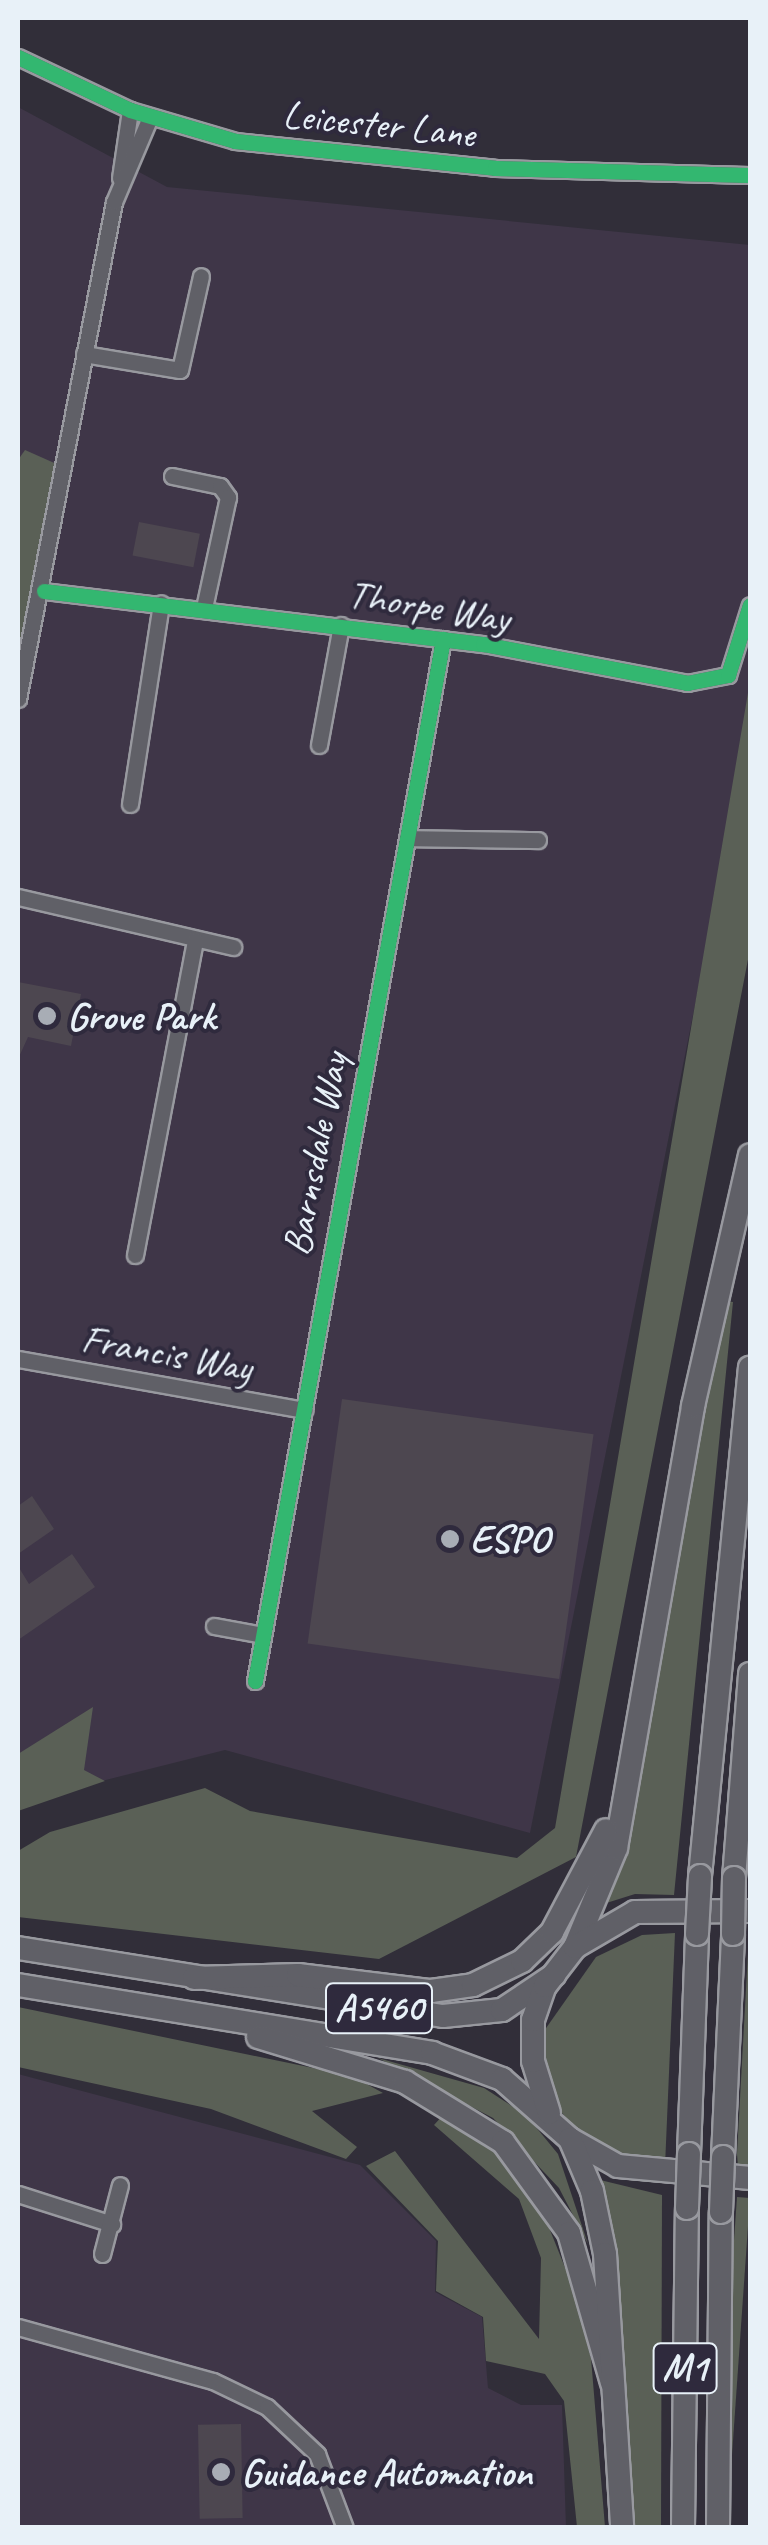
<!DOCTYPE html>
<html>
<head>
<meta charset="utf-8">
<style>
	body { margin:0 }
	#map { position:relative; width:768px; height:2545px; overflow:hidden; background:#312e39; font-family:Caveat,sans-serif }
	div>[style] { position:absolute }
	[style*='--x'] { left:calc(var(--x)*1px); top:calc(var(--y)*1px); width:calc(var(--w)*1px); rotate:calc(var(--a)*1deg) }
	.built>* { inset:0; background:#3f3648 }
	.green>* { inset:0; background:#5a6056; transform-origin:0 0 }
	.building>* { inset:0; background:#4d4750; transform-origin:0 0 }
	.roads { filter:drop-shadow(2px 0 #98999f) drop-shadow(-2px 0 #98999f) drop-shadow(0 2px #98999f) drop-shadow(0 -2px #98999f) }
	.minor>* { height:15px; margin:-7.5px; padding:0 7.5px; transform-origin:7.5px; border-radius:7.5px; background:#606067 }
	.highway>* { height:22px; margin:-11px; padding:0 11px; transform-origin:11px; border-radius:11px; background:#606067 }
	.bridges { filter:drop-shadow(2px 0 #98999f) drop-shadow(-2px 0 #98999f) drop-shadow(0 2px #98999f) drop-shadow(0 -2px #98999f) }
	.highway-bridge>* { height:22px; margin:-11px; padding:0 11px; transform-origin:11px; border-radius:11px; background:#606067 }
	.cycleway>* { height:15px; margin:-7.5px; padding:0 7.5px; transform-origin:7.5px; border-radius:7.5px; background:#33b770 }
	.dots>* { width:28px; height:28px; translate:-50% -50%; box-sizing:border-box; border:5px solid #2f2a3d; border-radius:50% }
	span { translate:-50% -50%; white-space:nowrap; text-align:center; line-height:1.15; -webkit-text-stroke:8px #2f2a3d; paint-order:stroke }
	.shield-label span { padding:2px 8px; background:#2f2a3d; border:2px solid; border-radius:8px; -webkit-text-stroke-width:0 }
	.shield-label { font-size:38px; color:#e8f1f8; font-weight:700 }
	.street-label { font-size:40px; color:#e8f1f8 }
	.poi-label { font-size:40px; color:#e8f1f8; font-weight:700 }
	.left { translate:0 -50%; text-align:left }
	.frame { position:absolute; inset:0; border:20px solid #e8f1f8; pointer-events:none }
</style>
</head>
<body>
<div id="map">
	<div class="built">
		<i style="clip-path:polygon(18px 107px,167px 187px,750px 245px,750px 729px,530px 1833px,225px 1750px,18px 1802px)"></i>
		<i style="clip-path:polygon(18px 2074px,360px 2165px,436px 2241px,435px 2292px,482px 2317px,488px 2388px,521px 2405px,562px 2405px,566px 2527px,18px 2527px)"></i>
	</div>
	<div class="green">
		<i style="clip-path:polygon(25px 450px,61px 466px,18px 667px,18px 460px)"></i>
		<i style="clip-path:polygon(750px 681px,750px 949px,576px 1857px,379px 1959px,18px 1917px,18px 1851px,50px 1832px,205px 1788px,250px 1811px,517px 1858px,555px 1828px)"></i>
		<i style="clip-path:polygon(724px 1301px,733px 1302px,674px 1895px,635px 1894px,600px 1905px)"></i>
		<i style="clip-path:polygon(93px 1707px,84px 1770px,105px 1781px,18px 1811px,18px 1754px)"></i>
		<i style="clip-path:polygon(675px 1933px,665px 2166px,633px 2163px,578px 2133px,558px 2108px,543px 2063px,544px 2031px,596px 1957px,642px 1935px)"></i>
		<i style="clip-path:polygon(749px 1934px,750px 2168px,738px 2167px,737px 2154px)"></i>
		<i style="clip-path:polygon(18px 2007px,352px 2076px,383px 2093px,312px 2111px,357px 2147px,346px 2159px,211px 2109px,18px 2067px)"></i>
		<i style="clip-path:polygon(378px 2058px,484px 2088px,526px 2115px,558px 2154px,588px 2244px,559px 2188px,493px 2118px)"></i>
		<i style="clip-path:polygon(444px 2114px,501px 2157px,544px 2215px,570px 2280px,591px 2358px,605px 2527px,577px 2527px,564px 2401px,545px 2374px,486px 2361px,483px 2317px,436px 2291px,438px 2241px,366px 2166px,395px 2151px,539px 2339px,541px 2258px,519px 2199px,434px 2125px)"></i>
		<i style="clip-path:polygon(596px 2179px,662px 2195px,661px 2527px,633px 2527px)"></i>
		<i style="left:737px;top:2197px;width:13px;height:330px;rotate:4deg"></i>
	</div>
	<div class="building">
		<i style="left:139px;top:522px;width:62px;height:34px;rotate:11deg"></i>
		<i style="clip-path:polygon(18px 982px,81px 994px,71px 1046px,28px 1037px,18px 1059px)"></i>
		<i style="left:342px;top:1399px;width:254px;height:247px;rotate:8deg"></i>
		<i style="clip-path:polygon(32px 1496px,54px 1529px,18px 1554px,18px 1506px)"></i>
		<i style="clip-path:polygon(72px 1554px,95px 1587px,18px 1640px,18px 1566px,29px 1584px)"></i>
		<i style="left:241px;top:2424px;width:94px;height:43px;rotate:89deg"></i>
	</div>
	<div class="roads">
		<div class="minor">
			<i style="--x:18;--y:57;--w:124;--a:25.3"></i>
			<i style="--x:130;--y:110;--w:109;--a:16.4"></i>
			<i style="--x:235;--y:141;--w:261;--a:5.9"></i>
			<i style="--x:495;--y:168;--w:255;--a:1.6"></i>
			<i style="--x:120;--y:178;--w:69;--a:-81.6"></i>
			<i style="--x:84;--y:354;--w:97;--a:9.5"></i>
			<i style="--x:180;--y:370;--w:96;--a:-77.4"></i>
			<i style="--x:172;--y:476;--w:49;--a:11.8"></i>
			<i style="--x:220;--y:486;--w:14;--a:54"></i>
			<i style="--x:228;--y:497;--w:114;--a:102.2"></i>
			<i style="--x:44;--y:591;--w:442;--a:6.9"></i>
			<i style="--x:483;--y:644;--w:208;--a:10.8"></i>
			<i style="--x:687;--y:683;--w:42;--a:-11"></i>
			<i style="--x:728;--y:675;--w:73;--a:-72.6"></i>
			<i style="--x:18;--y:699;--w:506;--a:-79.07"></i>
			<i style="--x:114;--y:202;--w:92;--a:-67"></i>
			<i style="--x:319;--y:745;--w:122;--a:-79.6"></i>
			<i style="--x:130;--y:804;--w:203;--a:-81.2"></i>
			<i style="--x:407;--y:838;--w:131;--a:0.9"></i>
			<i style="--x:18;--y:897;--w:221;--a:13.1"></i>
			<i style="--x:135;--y:1255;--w:321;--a:-79.2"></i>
			<i style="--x:18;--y:1359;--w:291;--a:10.1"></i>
			<i style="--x:214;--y:1626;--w:50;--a:10.4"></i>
			<i style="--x:255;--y:1681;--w:1059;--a:-79.77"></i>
			<i style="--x:18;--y:2194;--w:99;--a:17.7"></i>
			<i style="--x:102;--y:2254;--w:71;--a:-75.4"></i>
			<i style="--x:18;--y:2327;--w:202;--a:15.5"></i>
			<i style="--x:213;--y:2381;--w:60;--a:25.7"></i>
			<i style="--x:267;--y:2407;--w:69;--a:43.2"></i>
			<i style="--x:317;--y:2454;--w:79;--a:69.3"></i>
		</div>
		<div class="highway">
			<i style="--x:700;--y:1876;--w:511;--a:-84.39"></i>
			<i style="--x:734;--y:1878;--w:205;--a:-85.5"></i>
			<i style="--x:575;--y:1947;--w:107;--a:-67.5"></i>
			<i style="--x:616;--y:1848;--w:449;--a:-80.1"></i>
			<i style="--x:693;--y:1406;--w:257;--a:-77.2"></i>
			<i style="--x:18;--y:1948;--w:430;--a:9.1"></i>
			<i style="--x:443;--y:2016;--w:59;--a:-5.8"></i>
			<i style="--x:502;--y:2010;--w:63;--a:-33.9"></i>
			<i style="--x:194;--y:1978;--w:104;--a:-1.7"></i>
			<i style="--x:298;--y:1975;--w:134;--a:6.9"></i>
			<i style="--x:431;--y:1991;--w:42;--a:-8.1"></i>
			<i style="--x:473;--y:1985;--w:55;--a:-26.1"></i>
			<i style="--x:522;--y:1961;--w:42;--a:-44"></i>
			<i style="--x:552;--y:1932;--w:115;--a:-62.1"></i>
			<i style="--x:18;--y:1985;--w:420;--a:9.3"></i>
			<i style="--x:432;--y:2053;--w:75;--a:20.4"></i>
			<i style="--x:502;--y:2079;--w:91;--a:41.4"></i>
			<i style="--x:570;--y:2139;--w:55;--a:29.4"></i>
			<i style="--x:618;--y:2166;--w:133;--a:5.2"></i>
			<i style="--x:258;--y:2037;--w:154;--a:17"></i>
			<i style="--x:405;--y:2082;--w:115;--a:31.5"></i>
			<i style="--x:503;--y:2142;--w:112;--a:54"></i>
			<i style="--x:569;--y:2233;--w:156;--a:74"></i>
			<i style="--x:549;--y:2113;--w:54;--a:-107.1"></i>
			<i style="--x:533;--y:2061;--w:41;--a:-90"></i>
			<i style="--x:533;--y:2020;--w:36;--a:-71"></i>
			<i style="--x:545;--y:1986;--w:49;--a:-52.4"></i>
			<i style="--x:575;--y:1947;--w:69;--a:-30.3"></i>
			<i style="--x:635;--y:1912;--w:115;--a:-0.5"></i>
			<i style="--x:570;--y:2139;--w:56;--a:67.1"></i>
			<i style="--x:592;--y:2191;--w:64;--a:78.3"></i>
			<i style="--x:605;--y:2254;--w:275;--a:86.4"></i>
			<i style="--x:689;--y:2154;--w:220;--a:-87.9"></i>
			<i style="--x:723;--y:2157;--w:223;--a:-87.4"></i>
			<i style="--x:683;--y:2528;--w:320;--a:-89.3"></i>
			<i style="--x:718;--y:2528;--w:316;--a:-89.5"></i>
		</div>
	</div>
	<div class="bridges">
		<div class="highway-bridge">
			<i style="--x:697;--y:1934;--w:58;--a:-87"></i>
			<i style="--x:733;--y:1934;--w:56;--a:-89"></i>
			<i style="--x:687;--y:2208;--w:54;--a:-87.9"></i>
			<i style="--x:721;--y:2212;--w:55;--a:-87.9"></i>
		</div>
	</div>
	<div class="cycleway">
		<i style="--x:18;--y:57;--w:124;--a:25.3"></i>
		<i style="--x:130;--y:110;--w:109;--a:16.4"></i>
		<i style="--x:235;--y:141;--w:261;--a:5.9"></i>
		<i style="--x:495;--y:168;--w:255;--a:1.6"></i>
		<i style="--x:44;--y:591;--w:442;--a:6.9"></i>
		<i style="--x:483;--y:644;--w:208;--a:10.8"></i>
		<i style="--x:687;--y:683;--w:42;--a:-11"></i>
		<i style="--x:728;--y:675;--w:73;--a:-72.6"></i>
		<i style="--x:255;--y:1681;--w:1059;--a:-79.77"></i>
	</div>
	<div class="dots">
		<i style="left:47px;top:1016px;background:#a8adb5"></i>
		<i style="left:450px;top:1539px;background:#a8adb5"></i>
		<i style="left:221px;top:2472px;background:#a8adb5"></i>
	</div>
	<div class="shield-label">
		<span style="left:379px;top:2008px">A5460</span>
		<span style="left:685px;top:2368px">M1</span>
	</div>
	<div class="street-label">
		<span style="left:379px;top:124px;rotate:6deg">Leicester Lane</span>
		<span style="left:429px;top:606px;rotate:9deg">Thorpe Way</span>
		<span style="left:315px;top:1154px;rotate:-79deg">Barnsdale Way</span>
		<span style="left:167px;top:1353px;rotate:10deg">Francis Way</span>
	</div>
	<div class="poi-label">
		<span class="left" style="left:67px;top:1016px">Grove Park</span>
		<span class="left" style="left:470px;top:1539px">ESPO</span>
		<span class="left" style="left:241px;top:2472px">Guidance Automation</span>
	</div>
	<div class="frame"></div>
</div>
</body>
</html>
